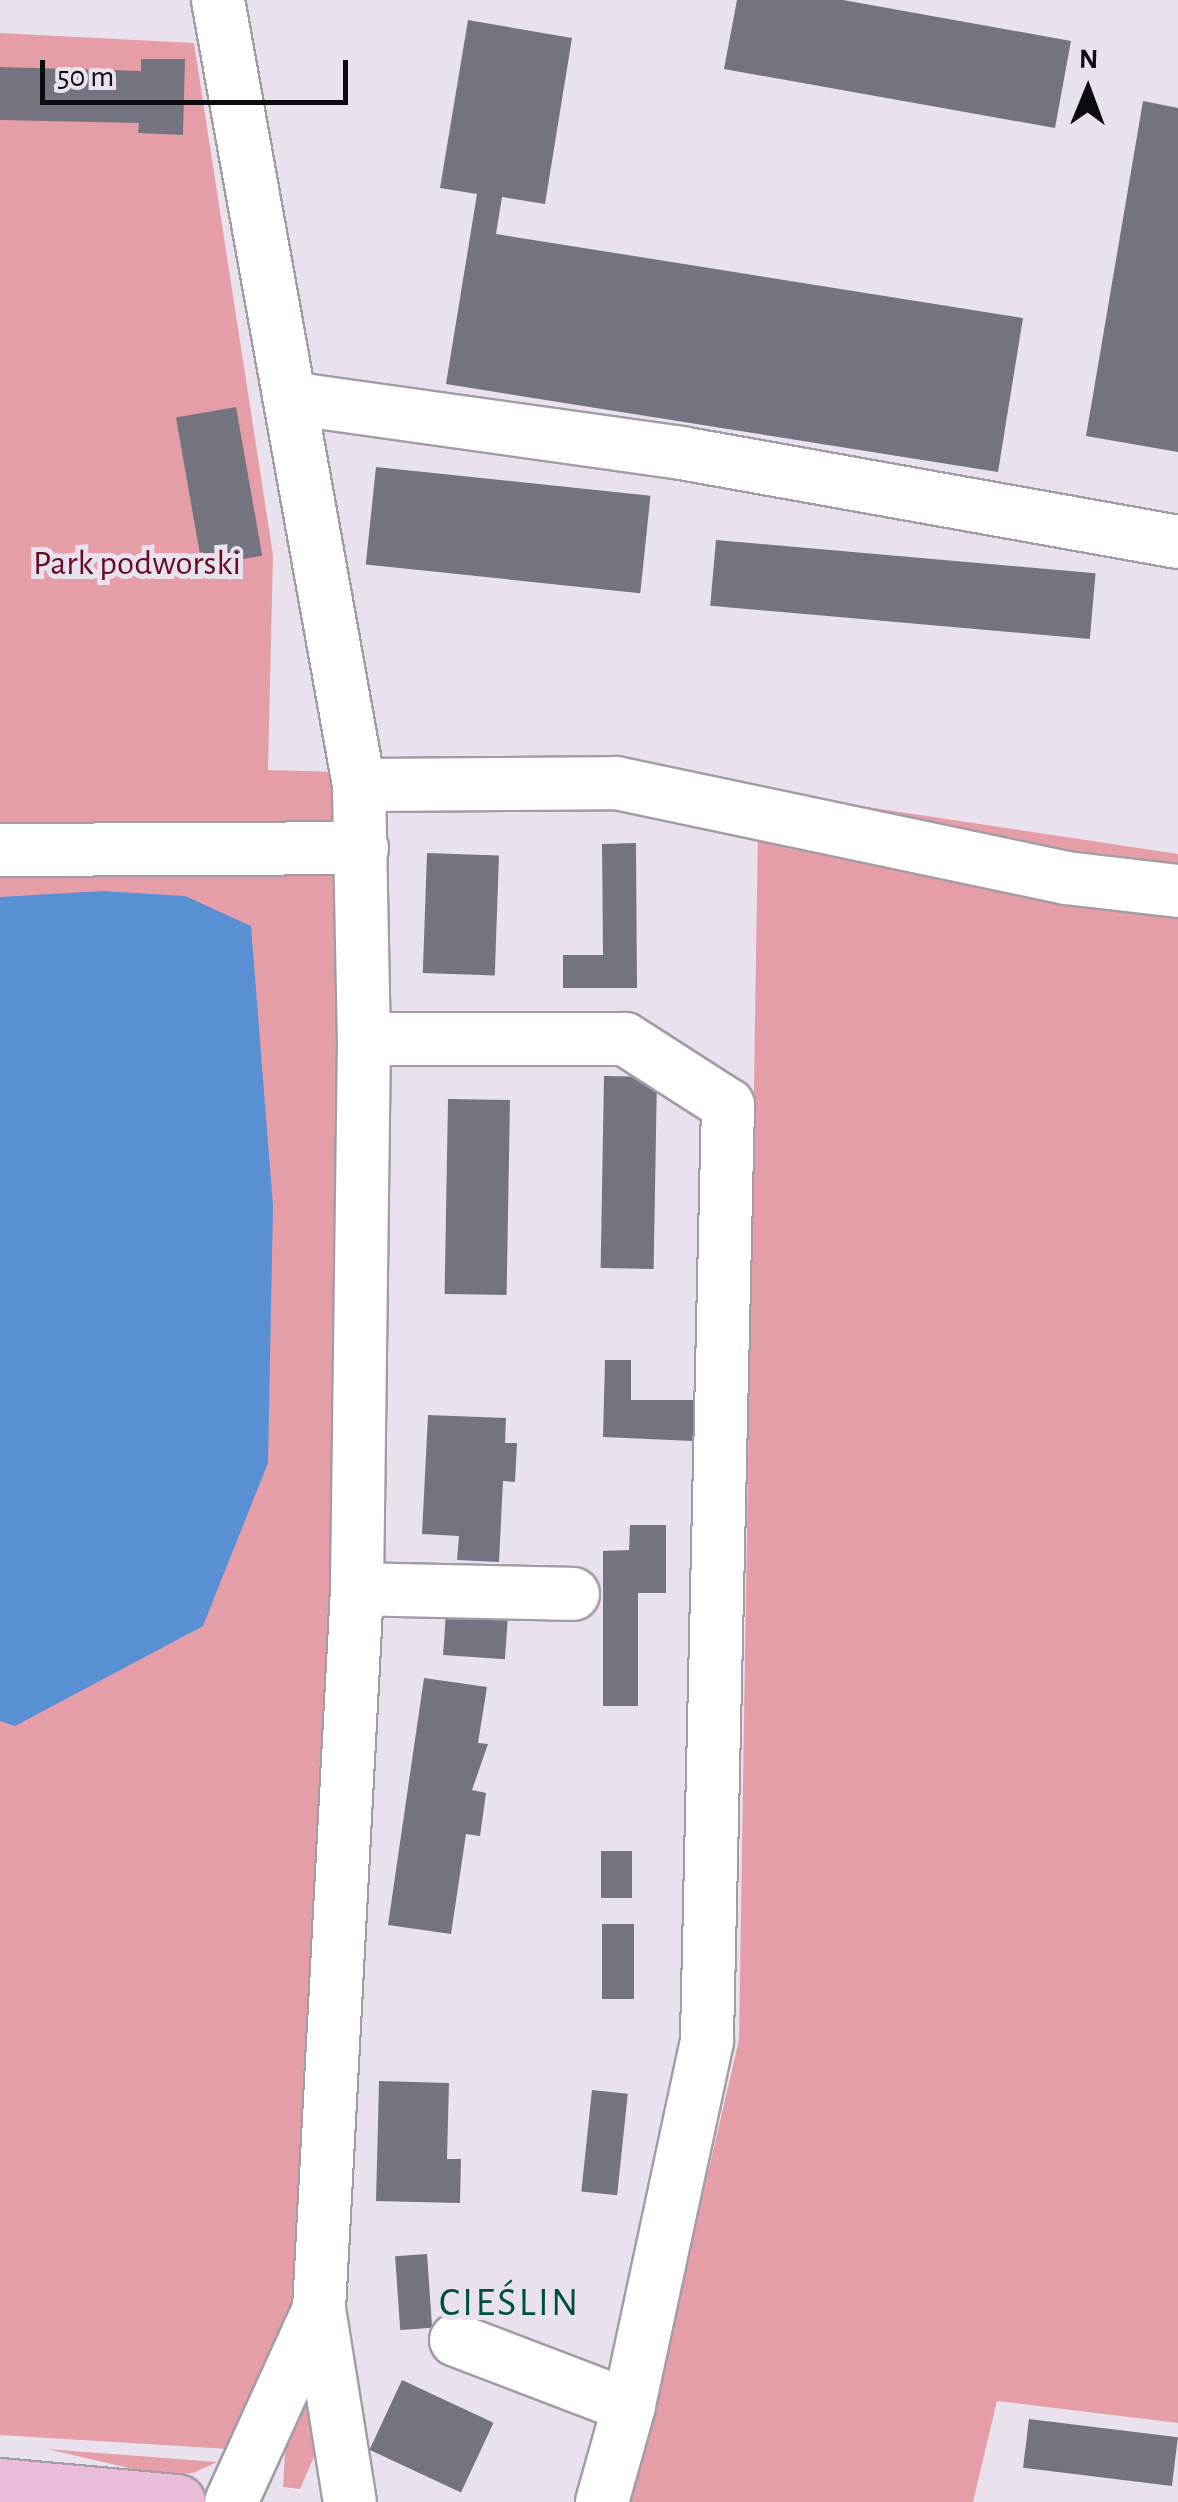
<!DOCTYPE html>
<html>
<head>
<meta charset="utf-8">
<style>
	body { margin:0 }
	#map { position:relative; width:1178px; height:2502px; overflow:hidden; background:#e9e2ee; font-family:"Alegreya Sans",sans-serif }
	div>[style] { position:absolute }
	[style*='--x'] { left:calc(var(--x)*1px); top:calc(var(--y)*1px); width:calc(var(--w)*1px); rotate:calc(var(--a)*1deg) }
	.green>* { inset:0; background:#e59ea7 }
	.water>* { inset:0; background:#5890d3 }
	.building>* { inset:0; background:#747480; transform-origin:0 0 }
	.roads { filter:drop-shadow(2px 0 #a39ca7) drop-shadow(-2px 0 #a39ca7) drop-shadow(0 2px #a39ca7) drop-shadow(0 -2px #a39ca7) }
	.minor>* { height:52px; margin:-26px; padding:0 26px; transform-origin:26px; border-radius:26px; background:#fff }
	.major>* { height:55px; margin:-27.5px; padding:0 27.5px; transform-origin:27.5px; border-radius:27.5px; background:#ebbcda }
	span { translate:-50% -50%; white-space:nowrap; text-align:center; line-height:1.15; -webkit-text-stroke:10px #e9e2ee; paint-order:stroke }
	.park-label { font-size:35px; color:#640d26 }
	.quarter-label { font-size:40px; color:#005039; letter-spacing:2.5px }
	.north { position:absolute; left:1038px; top:40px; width:100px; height:100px; -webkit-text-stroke:8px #e9e2ee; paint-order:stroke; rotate:1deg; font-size:28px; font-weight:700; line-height:40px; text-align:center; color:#0e0b0f }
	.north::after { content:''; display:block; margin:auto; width:35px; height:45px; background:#0e0b0f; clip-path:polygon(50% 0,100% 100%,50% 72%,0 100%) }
	.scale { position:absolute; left:40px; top:60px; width:308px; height:45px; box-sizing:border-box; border:5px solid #0e0b0f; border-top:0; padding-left:12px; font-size:30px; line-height:35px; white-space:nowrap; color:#0e0b0f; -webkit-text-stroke:8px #e9e2ee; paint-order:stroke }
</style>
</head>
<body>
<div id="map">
	<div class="green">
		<i style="clip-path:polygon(0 33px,194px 43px,273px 555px,268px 770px,339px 772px,339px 839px,0 838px)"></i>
		<i style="clip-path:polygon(615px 769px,1178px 854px,1178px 876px)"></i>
		<i style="clip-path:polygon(758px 827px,1178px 905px,1178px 2423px,997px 2401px,973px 2502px,631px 2502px,739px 2040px)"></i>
		<i style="clip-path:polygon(347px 857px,346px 1294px,296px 2305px,229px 2449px,0 2435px,0 860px)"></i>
		<i style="clip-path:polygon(306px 2403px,317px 2405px,320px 2443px,300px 2489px,283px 2487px,286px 2438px)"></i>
		<i style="clip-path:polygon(47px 2449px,217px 2462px,193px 2473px,159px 2475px)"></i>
	</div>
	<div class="water">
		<i style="clip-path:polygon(103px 891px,185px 896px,251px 926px,273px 1206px,268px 1463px,203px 1626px,15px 1726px,0 1721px,0 897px)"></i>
	</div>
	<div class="building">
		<i style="clip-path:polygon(737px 0,843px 0,1071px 41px,1055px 128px,724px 69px)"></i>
		<i style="clip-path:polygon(468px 20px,572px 38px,545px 204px,502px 197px,496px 234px,1023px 318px,998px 472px,446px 384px,477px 194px,440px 188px)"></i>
		<i style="clip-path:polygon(141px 59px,185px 59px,183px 135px,138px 133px,139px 123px,0 120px,0 67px,141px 71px)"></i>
		<i style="clip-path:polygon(1143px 101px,1178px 108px,1178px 452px,1086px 436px)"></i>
		<i style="left:236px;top:407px;width:151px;height:61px;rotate:80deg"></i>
		<i style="left:376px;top:467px;width:276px;height:98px;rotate:6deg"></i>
		<i style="left:716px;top:540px;width:381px;height:66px;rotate:5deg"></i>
		<i style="clip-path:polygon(636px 843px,637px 988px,563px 988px,563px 955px,603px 955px,602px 844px)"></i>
		<i style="left:427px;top:853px;width:72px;height:120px;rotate:2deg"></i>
		<i style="left:604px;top:1076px;width:53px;height:192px;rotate:1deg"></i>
		<i style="left:448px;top:1099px;width:62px;height:195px;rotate:1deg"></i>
		<i style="clip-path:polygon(605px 1360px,631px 1360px,631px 1400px,693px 1400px,693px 1441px,603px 1437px)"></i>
		<i style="clip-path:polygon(428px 1415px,506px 1418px,505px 1443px,517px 1443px,515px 1482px,503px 1481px,499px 1562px,457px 1560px,459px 1536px,422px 1534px)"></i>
		<i style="clip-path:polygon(630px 1525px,666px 1525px,666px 1593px,638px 1593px,638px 1706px,603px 1706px,603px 1551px,629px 1550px)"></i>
		<i style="left:446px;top:1613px;width:62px;height:42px;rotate:4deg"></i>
		<i style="clip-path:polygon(424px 1678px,487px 1687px,478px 1743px,488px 1744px,472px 1790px,486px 1793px,480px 1836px,466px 1834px,451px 1934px,388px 1925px)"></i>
		<i style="left:601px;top:1851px;width:31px;height:47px"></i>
		<i style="left:602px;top:1924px;width:32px;height:75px"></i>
		<i style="clip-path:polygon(379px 2081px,449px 2083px,447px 2159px,461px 2159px,460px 2203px,376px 2201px)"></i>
		<i style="left:592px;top:2090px;width:36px;height:102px;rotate:6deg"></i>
		<i style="left:427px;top:2254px;width:74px;height:32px;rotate:86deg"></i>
		<i style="left:402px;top:2380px;width:101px;height:77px;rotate:25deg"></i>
		<i style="left:1029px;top:2419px;width:150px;height:49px;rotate:7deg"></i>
	</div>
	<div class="roads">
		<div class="minor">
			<i style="--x:218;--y:0;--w:798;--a:79.82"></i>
			<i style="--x:359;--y:785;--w:254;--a:88.9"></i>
			<i style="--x:364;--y:1039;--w:550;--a:90.73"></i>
			<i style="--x:357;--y:1589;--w:721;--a:93.02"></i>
			<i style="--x:319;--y:2309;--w:212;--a:114.5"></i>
			<i style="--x:290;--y:398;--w:395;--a:8"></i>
			<i style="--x:681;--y:453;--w:505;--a:10.15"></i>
			<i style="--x:359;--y:785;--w:257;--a:-0.4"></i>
			<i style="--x:616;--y:783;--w:460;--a:11.9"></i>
			<i style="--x:1066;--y:878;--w:113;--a:6.6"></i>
			<i style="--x:0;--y:850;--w:362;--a:-0.3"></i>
			<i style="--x:364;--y:1039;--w:261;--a:0"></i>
			<i style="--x:625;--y:1039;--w:122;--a:32.7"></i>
			<i style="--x:728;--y:1105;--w:936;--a:91.29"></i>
			<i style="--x:707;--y:2041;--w:373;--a:102.1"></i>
			<i style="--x:357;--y:1589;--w:216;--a:1.3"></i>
			<i style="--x:319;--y:2309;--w:195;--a:80.9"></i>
			<i style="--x:456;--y:2340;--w:185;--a:20.9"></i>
			<i style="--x:629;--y:2406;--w:100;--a:105.7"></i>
		</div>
		<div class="major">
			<i style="--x:0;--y:2486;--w:178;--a:5.2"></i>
		</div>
	</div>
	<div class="park-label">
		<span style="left:137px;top:564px">Park podworski</span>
	</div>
	<div class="quarter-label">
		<span style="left:510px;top:2303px">CIEŚLIN</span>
	</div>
	<div class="north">N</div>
	<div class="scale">50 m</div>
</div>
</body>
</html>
